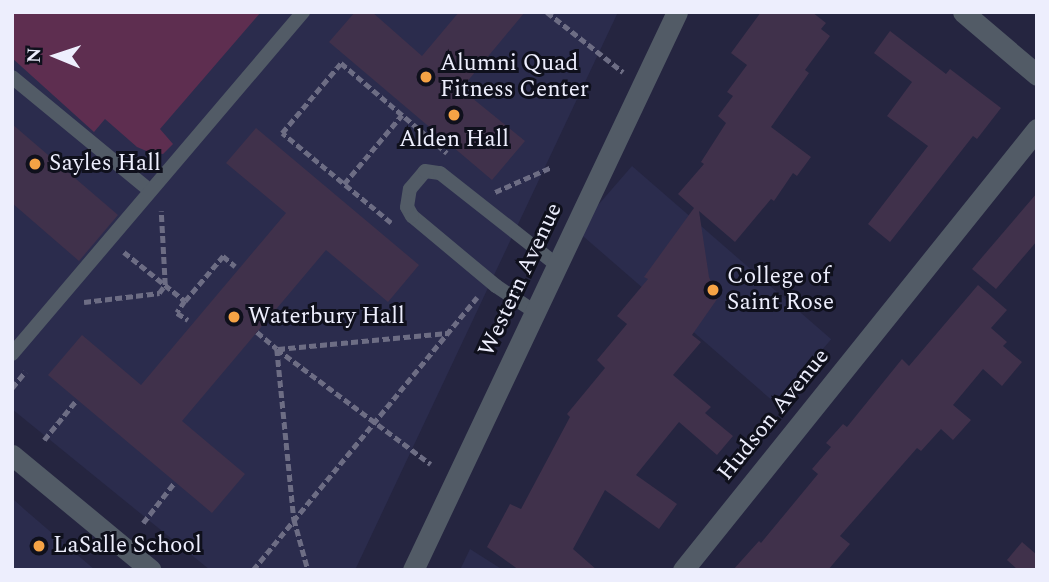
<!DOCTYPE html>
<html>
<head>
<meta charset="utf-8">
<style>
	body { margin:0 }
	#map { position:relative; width:1049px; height:582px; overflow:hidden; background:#252540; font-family:Spectral,serif }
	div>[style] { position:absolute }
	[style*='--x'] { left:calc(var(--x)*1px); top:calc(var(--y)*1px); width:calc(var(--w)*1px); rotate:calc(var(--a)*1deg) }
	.built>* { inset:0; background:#2b2c4d; transform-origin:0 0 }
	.green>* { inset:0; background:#5e2e50 }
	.building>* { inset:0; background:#40314b }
	.path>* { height:4.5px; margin-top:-2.25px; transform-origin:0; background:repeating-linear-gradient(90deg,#6d6d84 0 7px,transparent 0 10.5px) }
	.service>* { height:14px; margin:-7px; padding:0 7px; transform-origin:7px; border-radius:7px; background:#525b66 }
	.minor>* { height:21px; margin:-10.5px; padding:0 10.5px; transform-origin:10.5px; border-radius:10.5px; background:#525b66 }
	.tertiary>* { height:21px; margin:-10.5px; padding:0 10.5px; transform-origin:10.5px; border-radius:10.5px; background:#525b66 }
	.dots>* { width:19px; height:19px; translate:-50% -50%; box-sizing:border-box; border:4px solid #0f101c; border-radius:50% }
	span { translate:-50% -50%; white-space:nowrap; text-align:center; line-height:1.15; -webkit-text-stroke:6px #0f101c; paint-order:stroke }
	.poi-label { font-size:23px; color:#edeefd }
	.left { translate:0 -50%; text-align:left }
	.street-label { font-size:23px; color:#edeefd }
	.frame { position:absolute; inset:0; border:14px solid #edeefd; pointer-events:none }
	.north { position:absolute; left:21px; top:21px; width:70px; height:70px; -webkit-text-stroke:5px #0f101c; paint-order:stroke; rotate:272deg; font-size:19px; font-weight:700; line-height:28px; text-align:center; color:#edeefd }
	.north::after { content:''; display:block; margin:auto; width:24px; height:32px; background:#edeefd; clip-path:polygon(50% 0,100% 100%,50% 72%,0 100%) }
</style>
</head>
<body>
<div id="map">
	<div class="built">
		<i style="clip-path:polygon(12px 12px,618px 12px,355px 570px,210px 570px,12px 409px)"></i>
		<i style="left:632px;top:166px;width:264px;height:85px;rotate:41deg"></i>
		<i style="clip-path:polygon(12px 498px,24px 509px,95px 570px,12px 570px)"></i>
		<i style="clip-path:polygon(470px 549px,503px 570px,460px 570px)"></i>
	</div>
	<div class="green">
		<i style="clip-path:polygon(12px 12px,261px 12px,160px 129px,173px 144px,163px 154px,151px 153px,137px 147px,105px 119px,94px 132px,12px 58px)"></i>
	</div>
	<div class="building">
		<i style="clip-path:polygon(355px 12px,372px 12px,422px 56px,459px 12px,525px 12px,461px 89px,525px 141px,492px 180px,329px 42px)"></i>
		<i style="clip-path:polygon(761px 12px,812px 12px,826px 23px,821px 29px,830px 36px,805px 70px,809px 73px,771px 127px,811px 157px,797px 176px,793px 173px,774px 201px,771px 199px,735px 242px,699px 211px,709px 277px,713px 287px,722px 292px,692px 335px,701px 342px,673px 375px,711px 407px,705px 413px,733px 436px,717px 455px,679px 422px,636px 475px,677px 504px,659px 529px,605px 490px,573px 549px,597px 570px,519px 570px,487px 547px,510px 504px,521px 509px,570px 417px,567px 414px,605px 368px,597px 360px,627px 324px,617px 316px,648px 279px,644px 277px,694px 208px,678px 194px,704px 164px,701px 162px,726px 123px,718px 116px,733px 96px,727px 92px,747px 65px,731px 53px)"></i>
		<i style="clip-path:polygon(890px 31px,946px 74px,950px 69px,1001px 108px,977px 139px,973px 136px,890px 242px,868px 224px,928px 146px,887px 116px,912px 82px,874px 53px)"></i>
		<i style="clip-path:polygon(12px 124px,118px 215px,79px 261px,12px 203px)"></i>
		<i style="clip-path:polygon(256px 128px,419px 265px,388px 302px,326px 250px,182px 421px,245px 474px,212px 513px,48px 375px,82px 335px,141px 385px,286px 213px,226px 163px)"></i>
		<i style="clip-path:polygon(1037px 193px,1037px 241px,996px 289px,972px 269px)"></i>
		<i style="clip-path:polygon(978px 285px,1007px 310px,991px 328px,1007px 342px,1003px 346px,1022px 362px,1002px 386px,983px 369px,953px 405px,971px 420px,953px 440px,941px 429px,921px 451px,917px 448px,840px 536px,850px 544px,828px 570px,733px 570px,759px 541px,761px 543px,818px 474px,812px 469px,831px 447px,826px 443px,843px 424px,847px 427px,902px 359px,909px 366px)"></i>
		<i style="clip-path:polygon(1022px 542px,1037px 555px,1037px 570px,1018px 570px,1007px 560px)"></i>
	</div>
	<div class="path">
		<i style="--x:547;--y:12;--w:97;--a:38.3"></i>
		<i style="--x:344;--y:184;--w:90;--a:-50"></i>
		<i style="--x:495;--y:192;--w:62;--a:-23.7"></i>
		<i style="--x:391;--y:223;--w:141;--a:-140.5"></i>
		<i style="--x:282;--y:133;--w:92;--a:-49.9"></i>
		<i style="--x:341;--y:63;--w:139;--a:40.3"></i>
		<i style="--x:124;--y:252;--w:78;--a:38.8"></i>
		<i style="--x:185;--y:301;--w:59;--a:-49.8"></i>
		<i style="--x:223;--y:256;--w:16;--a:40"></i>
		<i style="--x:185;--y:301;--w:14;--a:124"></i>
		<i style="--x:177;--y:313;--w:13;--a:32"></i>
		<i style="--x:84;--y:302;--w:76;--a:-6.8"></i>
		<i style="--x:159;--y:293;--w:10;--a:-53"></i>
		<i style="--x:165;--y:285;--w:74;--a:-93.1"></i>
		<i style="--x:257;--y:332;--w:26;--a:40"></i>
		<i style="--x:277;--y:349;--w:171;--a:84.3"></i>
		<i style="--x:294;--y:519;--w:53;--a:74.6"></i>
		<i style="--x:277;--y:349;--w:192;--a:36.8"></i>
		<i style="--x:278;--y:349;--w:170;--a:-5.4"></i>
		<i style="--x:12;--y:388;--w:21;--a:-51"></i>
		<i style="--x:44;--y:440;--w:49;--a:-50.8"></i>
		<i style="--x:143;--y:523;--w:51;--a:-52.2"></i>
		<i style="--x:253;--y:570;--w:353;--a:-50.6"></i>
	</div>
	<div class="service">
		<i style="--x:12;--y:77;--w:178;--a:39.5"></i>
		<i style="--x:535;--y:312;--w:47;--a:-146.3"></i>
		<i style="--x:496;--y:286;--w:109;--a:-140.2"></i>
		<i style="--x:412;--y:216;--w:10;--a:-119"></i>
		<i style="--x:407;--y:207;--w:18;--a:-81"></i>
		<i style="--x:410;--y:189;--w:23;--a:-50"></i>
		<i style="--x:425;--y:171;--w:15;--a:8"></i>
		<i style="--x:440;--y:173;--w:149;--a:38.2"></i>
		<i style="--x:12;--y:354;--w:449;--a:-49.6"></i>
	</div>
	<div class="minor">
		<i style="--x:963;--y:12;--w:97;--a:40.4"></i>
		<i style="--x:12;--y:455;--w:180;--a:39.6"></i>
		<i style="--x:683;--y:570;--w:566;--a:-51.25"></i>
	</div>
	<div class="tertiary">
		<i style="--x:413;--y:570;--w:617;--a:-64.68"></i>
	</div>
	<div class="dots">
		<i style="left:426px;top:77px;background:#f5a345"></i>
		<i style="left:454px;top:115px;background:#f5a345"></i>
		<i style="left:35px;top:164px;background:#f5a345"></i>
		<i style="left:713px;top:290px;background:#f5a345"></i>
		<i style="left:234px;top:317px;background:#f5a345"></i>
		<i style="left:39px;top:546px;background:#f5a345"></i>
	</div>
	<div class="poi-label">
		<span class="left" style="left:440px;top:77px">Alumni Quad<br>Fitness Center</span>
		<span style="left:454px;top:140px">Alden Hall</span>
		<span class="left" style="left:49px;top:164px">Sayles Hall</span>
		<span class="left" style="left:727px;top:290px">College of<br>Saint Rose</span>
		<span class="left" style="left:248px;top:317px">Waterbury Hall</span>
		<span class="left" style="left:53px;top:546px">LaSalle School</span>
	</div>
	<div class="street-label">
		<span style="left:521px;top:280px;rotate:-65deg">Western Avenue</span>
		<span style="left:774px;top:415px;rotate:-51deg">Hudson Avenue</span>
	</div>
	<div class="frame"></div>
	<div class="north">N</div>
</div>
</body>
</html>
